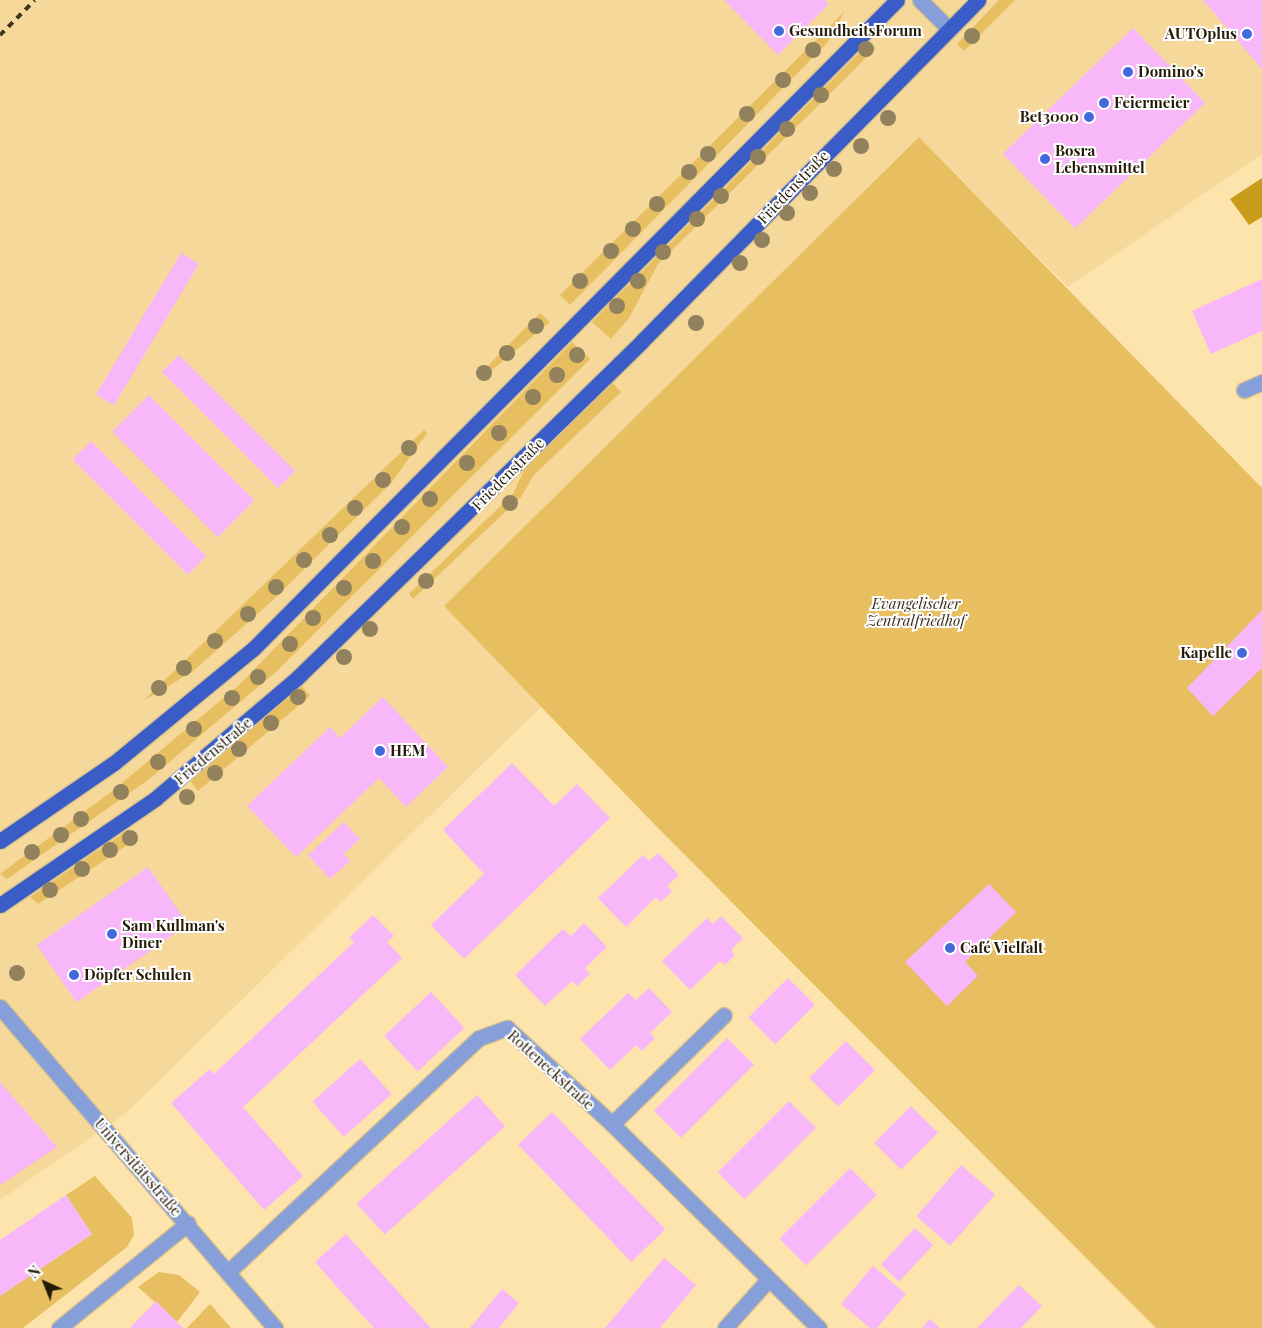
<!DOCTYPE html>
<html>
<head>
<meta charset="utf-8">
<style>
	body { margin:0 }
	#map { position:relative; width:1262px; height:1328px; overflow:hidden; background:#fde4ac; font-family:"Playfair Display",serif }
	div>[style] { position:absolute }
	[style*='--x'] { left:calc(var(--x)*1px); top:calc(var(--y)*1px); width:calc(var(--w)*1px); rotate:calc(var(--a)*1deg) }
	.built>* { inset:0; background:#f6d99a }
	.green>* { inset:0; background:#e7be60 }
	.forest>* { inset:0; background:#ca9c1b }
	.building>* { inset:0; background:#f8b7f8; transform-origin:0 0 }
	.roads { filter:drop-shadow(1px 0 #d6c08e) drop-shadow(-1px 0 #d6c08e) drop-shadow(0 1px #d6c08e) drop-shadow(0 -1px #d6c08e) }
	.minor>* { height:15px; margin:-7.5px; padding:0 7.5px; transform-origin:7.5px; border-radius:7.5px; background:#869fd9 }
	.major>* { height:15px; margin:-7.5px; padding:0 7.5px; transform-origin:7.5px; border-radius:7.5px; background:#395cc6 }
	.rail>* { height:4px; margin-top:-2px; transform-origin:0; background:repeating-linear-gradient(90deg,#42361c 0 6px,transparent 0 12px) }
	.trees>* { width:16px; height:16px; margin:-8px; border-radius:50%; background:#91815d }
	.dots>* { width:14px; height:14px; translate:-50% -50%; box-sizing:border-box; border:2px solid #fff; border-radius:50% }
	span { translate:-50% -50%; white-space:nowrap; text-align:center; line-height:1.15; -webkit-text-stroke:4px #fff; paint-order:stroke }
	.poi-label { font-size:15px; color:#251b06; font-weight:700 }
	.left { translate:0 -50%; text-align:left }
	.right { translate:-100% -50%; text-align:right }
	.street-label { font-size:15px; color:#251b06 }
	.park-label { font-size:15px; color:#39301d; font-style:italic }
	.north { position:absolute; left:20px; top:1258px; width:50px; height:50px; -webkit-text-stroke:4px #fff; paint-order:stroke; rotate:316deg; font-size:14px; font-weight:700; line-height:20px; text-align:center; color:#251b06 }
	.north::after { content:''; display:block; margin:auto; width:18px; height:22px; background:#251b06; clip-path:polygon(50% 0,100% 100%,50% 72%,0 100%) }
</style>
</head>
<body>
<div id="map">
	<div class="built">
		<i style="clip-path:polygon(0 0,1262px 0,1262px 154px,1068px 287px,919px 137px,444px 606px,541px 707px,125px 1114px,0 1200px)"></i>
	</div>
	<div class="green">
		<i style="clip-path:polygon(999px 0,1015px 0,964px 51px,957px 44px)"></i>
		<i style="clip-path:polygon(845px 11px,827px 43px,570px 305px,560px 295px)"></i>
		<i style="clip-path:polygon(869px 43px,876px 48px,658px 264px,629px 318px,611px 339px,592px 322px)"></i>
		<i style="clip-path:polygon(919px 137px,1262px 488px,1262px 1328px,1156px 1328px,656px 826px,444px 606px)"></i>
		<i style="clip-path:polygon(540px 313px,550px 322px,481px 379px,478px 376px)"></i>
		<i style="clip-path:polygon(572px 342px,590px 359px,278px 670px,148px 780px,7px 879px,0 874px,111px 792px,240px 684px)"></i>
		<i style="clip-path:polygon(611px 381px,621px 392px,534px 475px,521px 497px,413px 599px,409px 594px,513px 494px,525px 468px)"></i>
		<i style="clip-path:polygon(424px 430px,427px 433px,392px 482px,272px 601px,192px 672px,143px 701px)"></i>
		<i style="clip-path:polygon(302px 686px,310px 696px,198px 791px,189px 779px)"></i>
		<i style="clip-path:polygon(128px 830px,138px 838px,38px 904px,30px 897px)"></i>
		<i style="clip-path:polygon(95px 1176px,132px 1218px,134px 1235px,127px 1247px,23px 1328px,0 1328px,0 1296px,92px 1234px,66px 1195px)"></i>
		<i style="clip-path:polygon(159px 1272px,179px 1275px,200px 1292px,177px 1322px,138px 1287px)"></i>
		<i style="clip-path:polygon(210px 1304px,231px 1328px,187px 1328px)"></i>
	</div>
	<div class="forest">
		<i style="clip-path:polygon(1262px 178px,1262px 217px,1249px 225px,1230px 199px)"></i>
	</div>
	<div class="building">
		<i style="clip-path:polygon(724px 0,825px 0,829px 4px,778px 55px)"></i>
		<i style="clip-path:polygon(1203px 0,1262px 0,1262px 69px)"></i>
		<i style="left:1133px;top:28px;width:104px;height:181px;rotate:46deg"></i>
		<i style="left:181px;top:253px;width:21px;height:165px;rotate:31deg"></i>
		<i style="clip-path:polygon(1262px 279px,1262px 331px,1211px 354px,1192px 311px)"></i>
		<i style="left:179px;top:355px;width:164px;height:24px;rotate:45deg"></i>
		<i style="left:149px;top:395px;width:149px;height:52px;rotate:45deg"></i>
		<i style="left:91px;top:441px;width:163px;height:26px;rotate:45deg"></i>
		<i style="clip-path:polygon(1262px 610px,1262px 668px,1213px 716px,1187px 688px)"></i>
		<i style="clip-path:polygon(383px 697px,448px 767px,406px 807px,379px 778px,296px 857px,247px 806px,330px 727px,340px 738px)"></i>
		<i style="clip-path:polygon(512px 763px,554px 806px,577px 784px,610px 818px,464px 959px,431px 925px,484px 874px,443px 830px)"></i>
		<i style="clip-path:polygon(344px 822px,360px 839px,344px 854px,350px 861px,330px 879px,308px 855px)"></i>
		<i style="clip-path:polygon(658px 853px,679px 875px,667px 886px,672px 891px,661px 902px,656px 897px,626px 927px,598px 898px,643px 855px,649px 861px)"></i>
		<i style="left:148px;top:867px;width:70px;height:136px;rotate:55deg"></i>
		<i style="clip-path:polygon(989px 884px,1016px 912px,965px 962px,978px 976px,947px 1006px,905px 962px)"></i>
		<i style="clip-path:polygon(373px 915px,394px 936px,387px 942px,402px 958px,243px 1107px,303px 1176px,264px 1210px,171px 1103px,210px 1069px,214px 1074px,354px 942px,349px 938px)"></i>
		<i style="clip-path:polygon(721px 916px,743px 938px,731px 950px,735px 955px,725px 965px,720px 961px,690px 990px,662px 961px,707px 918px,713px 924px)"></i>
		<i style="clip-path:polygon(584px 923px,607px 947px,585px 968px,590px 974px,577px 986px,572px 981px,545px 1006px,515px 975px,563px 929px,571px 936px)"></i>
		<i style="left:788px;top:978px;width:38px;height:56px;rotate:45deg"></i>
		<i style="clip-path:polygon(649px 988px,672px 1012px,650px 1033px,655px 1038px,642px 1051px,636px 1045px,610px 1070px,580px 1039px,628px 993px,636px 1000px)"></i>
		<i style="left:431px;top:992px;width:49px;height:64px;rotate:47deg"></i>
		<i style="left:727px;top:1038px;width:38px;height:103px;rotate:45deg"></i>
		<i style="left:846px;top:1041px;width:41px;height:52px;rotate:45deg"></i>
		<i style="left:360px;top:1059px;width:47px;height:64px;rotate:48deg"></i>
		<i style="clip-path:polygon(0 1082px,57px 1147px,0 1185px)"></i>
		<i style="left:477px;top:1095px;width:42px;height:162px;rotate:48deg"></i>
		<i style="left:789px;top:1101px;width:38px;height:101px;rotate:45deg"></i>
		<i style="left:911px;top:1106px;width:38px;height:52px;rotate:45deg"></i>
		<i style="left:552px;top:1112px;width:163px;height:47px;rotate:46deg"></i>
		<i style="left:961px;top:1165px;width:45px;height:68px;rotate:41deg"></i>
		<i style="left:850px;top:1168px;width:38px;height:100px;rotate:45deg"></i>
		<i style="clip-path:polygon(66px 1195px,92px 1234px,0 1296px,0 1240px)"></i>
		<i style="left:915px;top:1228px;width:25px;height:50px;rotate:43deg"></i>
		<i style="clip-path:polygon(346px 1234px,393px 1286px,431px 1328px,374px 1328px,361px 1314px,315px 1262px)"></i>
		<i style="clip-path:polygon(664px 1258px,696px 1285px,660px 1328px,605px 1328px)"></i>
		<i style="clip-path:polygon(873px 1266px,906px 1294px,877px 1328px,870px 1328px,841px 1304px)"></i>
		<i style="clip-path:polygon(1019px 1285px,1042px 1306px,1021px 1328px,977px 1328px)"></i>
		<i style="clip-path:polygon(502px 1289px,519px 1303px,499px 1328px,470px 1328px)"></i>
		<i style="clip-path:polygon(156px 1301px,183px 1328px,130px 1328px)"></i>
		<i style="clip-path:polygon(930px 1319px,940px 1328px,922px 1328px)"></i>
	</div>
	<div class="roads">
		<div class="minor">
			<i style="--x:920;--y:0;--w:41;--a:45"></i>
			<i style="--x:1244;--y:390;--w:20;--a:-24"></i>
			<i style="--x:0;--y:1007;--w:423;--a:49.4"></i>
			<i style="--x:612;--y:1124;--w:156;--a:-44.2"></i>
			<i style="--x:228;--y:1272;--w:343;--a:-43"></i>
			<i style="--x:479;--y:1038;--w:30;--a:-20"></i>
			<i style="--x:507;--y:1028;--w:142;--a:42.4"></i>
			<i style="--x:612;--y:1124;--w:291;--a:44.6"></i>
			<i style="--x:59;--y:1328;--w:166;--a:-39.1"></i>
			<i style="--x:725;--y:1328;--w:63;--a:-48.2"></i>
		</div>
		<div class="major">
			<i style="--x:0;--y:841;--w:138;--a:-34.4"></i>
			<i style="--x:114;--y:763;--w:180;--a:-39.4"></i>
			<i style="--x:253;--y:649;--w:914;--a:-45.22"></i>
			<i style="--x:0;--y:905;--w:189;--a:-34.4"></i>
			<i style="--x:156;--y:798;--w:185;--a:-40.4"></i>
			<i style="--x:297;--y:678;--w:482;--a:-44.3"></i>
			<i style="--x:642;--y:341;--w:479;--a:-45.4"></i>
		</div>
	</div>
	<div class="rail">
		<i style="--x:0;--y:35;--w:49;--a:-45"></i>
	</div>
	<div class="trees">
		<i style="left:972px;top:36px"></i>
		<i style="left:866px;top:49px"></i>
		<i style="left:813px;top:50px"></i>
		<i style="left:783px;top:80px"></i>
		<i style="left:821px;top:95px"></i>
		<i style="left:747px;top:114px"></i>
		<i style="left:888px;top:118px"></i>
		<i style="left:787px;top:129px"></i>
		<i style="left:861px;top:146px"></i>
		<i style="left:708px;top:154px"></i>
		<i style="left:758px;top:157px"></i>
		<i style="left:834px;top:169px"></i>
		<i style="left:689px;top:172px"></i>
		<i style="left:810px;top:193px"></i>
		<i style="left:721px;top:196px"></i>
		<i style="left:657px;top:204px"></i>
		<i style="left:787px;top:213px"></i>
		<i style="left:697px;top:219px"></i>
		<i style="left:633px;top:229px"></i>
		<i style="left:762px;top:240px"></i>
		<i style="left:611px;top:251px"></i>
		<i style="left:663px;top:252px"></i>
		<i style="left:740px;top:263px"></i>
		<i style="left:580px;top:281px"></i>
		<i style="left:638px;top:281px"></i>
		<i style="left:617px;top:306px"></i>
		<i style="left:696px;top:323px"></i>
		<i style="left:536px;top:326px"></i>
		<i style="left:507px;top:353px"></i>
		<i style="left:577px;top:355px"></i>
		<i style="left:484px;top:373px"></i>
		<i style="left:557px;top:375px"></i>
		<i style="left:533px;top:397px"></i>
		<i style="left:499px;top:433px"></i>
		<i style="left:409px;top:448px"></i>
		<i style="left:467px;top:463px"></i>
		<i style="left:383px;top:480px"></i>
		<i style="left:430px;top:499px"></i>
		<i style="left:510px;top:503px"></i>
		<i style="left:355px;top:508px"></i>
		<i style="left:402px;top:527px"></i>
		<i style="left:330px;top:535px"></i>
		<i style="left:304px;top:560px"></i>
		<i style="left:373px;top:561px"></i>
		<i style="left:426px;top:581px"></i>
		<i style="left:276px;top:587px"></i>
		<i style="left:344px;top:588px"></i>
		<i style="left:248px;top:614px"></i>
		<i style="left:313px;top:618px"></i>
		<i style="left:370px;top:629px"></i>
		<i style="left:215px;top:641px"></i>
		<i style="left:290px;top:644px"></i>
		<i style="left:344px;top:657px"></i>
		<i style="left:184px;top:668px"></i>
		<i style="left:258px;top:677px"></i>
		<i style="left:159px;top:688px"></i>
		<i style="left:298px;top:697px"></i>
		<i style="left:232px;top:698px"></i>
		<i style="left:271px;top:723px"></i>
		<i style="left:194px;top:729px"></i>
		<i style="left:239px;top:749px"></i>
		<i style="left:158px;top:762px"></i>
		<i style="left:215px;top:773px"></i>
		<i style="left:121px;top:792px"></i>
		<i style="left:187px;top:797px"></i>
		<i style="left:81px;top:819px"></i>
		<i style="left:61px;top:835px"></i>
		<i style="left:130px;top:838px"></i>
		<i style="left:110px;top:850px"></i>
		<i style="left:32px;top:852px"></i>
		<i style="left:82px;top:869px"></i>
		<i style="left:50px;top:890px"></i>
		<i style="left:17px;top:973px"></i>
	</div>
	<div class="dots">
		<i style="left:779px;top:31px;background:#4269db"></i>
		<i style="left:1247px;top:34px;background:#4269db"></i>
		<i style="left:1128px;top:72px;background:#4269db"></i>
		<i style="left:1104px;top:103px;background:#4269db"></i>
		<i style="left:1089px;top:117px;background:#4269db"></i>
		<i style="left:1045px;top:159px;background:#4269db"></i>
		<i style="left:1242px;top:653px;background:#4269db"></i>
		<i style="left:380px;top:751px;background:#4269db"></i>
		<i style="left:112px;top:934px;background:#4269db"></i>
		<i style="left:950px;top:948px;background:#4269db"></i>
		<i style="left:74px;top:975px;background:#4269db"></i>
	</div>
	<div class="poi-label">
		<span class="left" style="left:789px;top:31px">GesundheitsForum</span>
		<span class="right" style="left:1237px;top:34px">AUTOplus</span>
		<span class="left" style="left:1138px;top:72px">Domino's</span>
		<span class="left" style="left:1114px;top:103px">Feiermeier</span>
		<span class="right" style="left:1079px;top:117px">Bet3000</span>
		<span class="left" style="left:1055px;top:159px">Bosra<br>Lebensmittel</span>
		<span class="right" style="left:1232px;top:653px">Kapelle</span>
		<span class="left" style="left:390px;top:751px">HEM</span>
		<span class="left" style="left:122px;top:934px">Sam Kullman's<br>Diner</span>
		<span class="left" style="left:960px;top:948px">Café Vielfalt</span>
		<span class="left" style="left:84px;top:975px">Döpfer Schulen</span>
	</div>
	<div class="street-label">
		<span style="left:793px;top:187px;rotate:-46deg">Friedenstraße</span>
		<span style="left:508px;top:474px;rotate:-45deg">Friedenstraße</span>
		<span style="left:213px;top:751px;rotate:-40deg">Friedenstraße</span>
		<span style="left:551px;top:1070px;rotate:42deg">Rotteneckstraße</span>
		<span style="left:138px;top:1167px;rotate:49deg">Universitätsstraße</span>
	</div>
	<div class="park-label">
		<span style="left:916px;top:612px">Evangelischer<br>Zentralfriedhof</span>
	</div>
	<div class="north">N</div>
</div>
</body>
</html>
